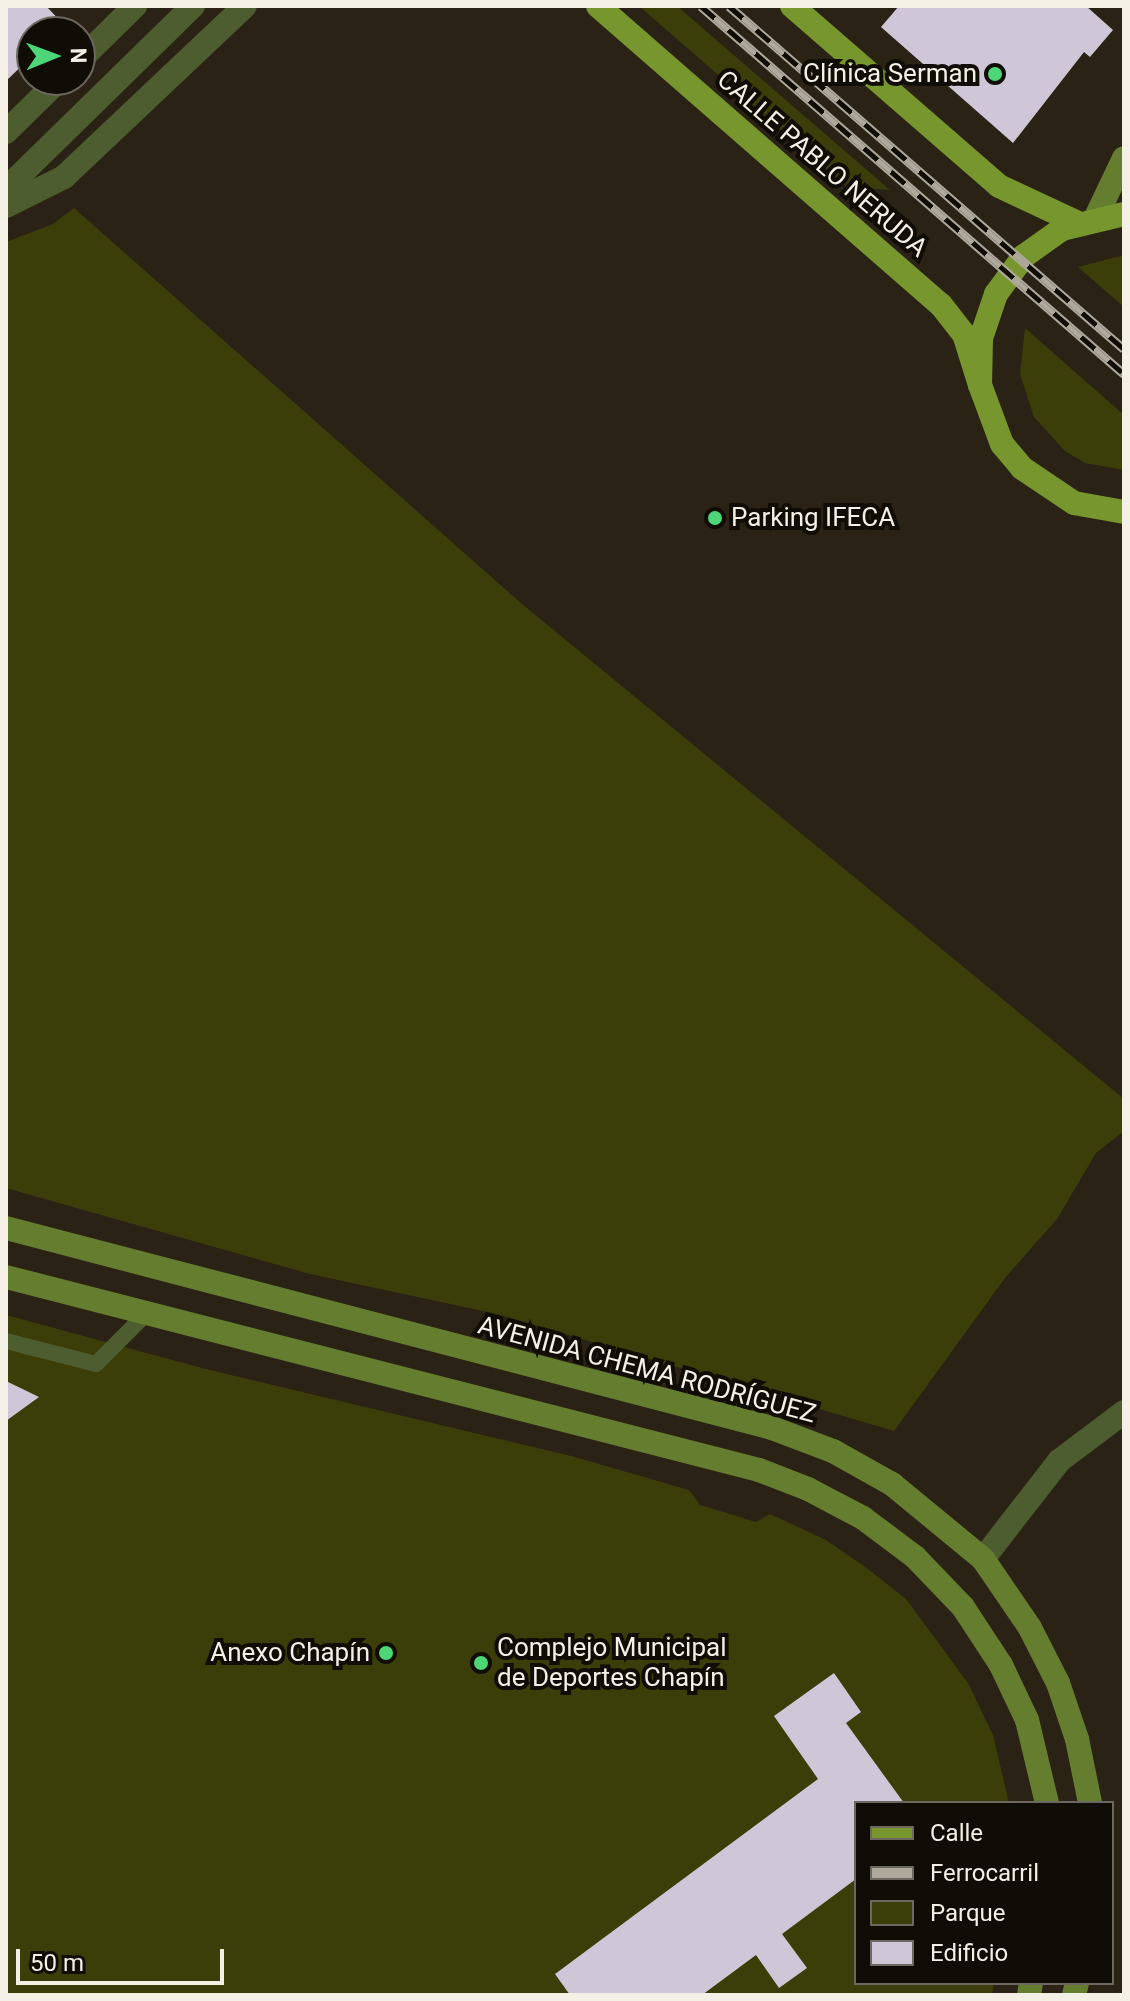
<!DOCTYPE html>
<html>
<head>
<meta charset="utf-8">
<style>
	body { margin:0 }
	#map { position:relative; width:1130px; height:2001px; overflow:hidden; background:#2a2214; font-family:Roboto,sans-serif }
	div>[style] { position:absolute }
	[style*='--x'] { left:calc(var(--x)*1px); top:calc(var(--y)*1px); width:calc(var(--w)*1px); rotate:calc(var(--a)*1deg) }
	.green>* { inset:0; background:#3c3e0a }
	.building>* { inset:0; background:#cfc6d8 }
	.lane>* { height:16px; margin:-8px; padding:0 8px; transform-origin:8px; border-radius:8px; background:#4d5d2f }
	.street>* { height:24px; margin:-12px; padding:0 12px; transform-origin:12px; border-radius:12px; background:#4d5d2f }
	.secondary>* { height:24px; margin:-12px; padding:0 12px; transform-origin:12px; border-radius:12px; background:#657d2f }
	.primary>* { height:24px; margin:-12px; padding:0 12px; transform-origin:12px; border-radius:12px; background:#77962d }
	.rail>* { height:9px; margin-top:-4.5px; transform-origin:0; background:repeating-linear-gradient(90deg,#100c06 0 18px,#aea89d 0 36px); box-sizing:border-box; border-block:2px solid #aea89d }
	.dots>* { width:22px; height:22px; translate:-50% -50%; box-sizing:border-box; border:4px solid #100c06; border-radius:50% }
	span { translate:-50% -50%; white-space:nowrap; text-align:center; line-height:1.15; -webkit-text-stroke:8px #100c06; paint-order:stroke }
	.poi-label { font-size:26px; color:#f5f0e6 }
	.right { translate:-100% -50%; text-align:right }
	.left { translate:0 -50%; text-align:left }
	.street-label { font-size:26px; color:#f5f0e6 }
	.frame { position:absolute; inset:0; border:8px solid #f5f0e6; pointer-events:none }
	.legend { position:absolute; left:854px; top:1801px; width:260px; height:184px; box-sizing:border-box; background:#100c06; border:2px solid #6c6760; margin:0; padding:10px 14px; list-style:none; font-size:24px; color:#f5f0e6 }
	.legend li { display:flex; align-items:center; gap:16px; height:40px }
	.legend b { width:40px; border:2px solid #6c6760 }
	.north { position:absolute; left:16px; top:16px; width:80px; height:80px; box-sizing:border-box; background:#100c06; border:2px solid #6c6760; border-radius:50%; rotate:89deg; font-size:22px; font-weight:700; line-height:32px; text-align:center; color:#f5f0e6 }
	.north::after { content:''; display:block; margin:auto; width:28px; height:36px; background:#4cd676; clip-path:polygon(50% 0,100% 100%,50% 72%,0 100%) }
	.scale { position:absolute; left:16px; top:1949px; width:208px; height:36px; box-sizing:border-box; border:4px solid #f5f0e6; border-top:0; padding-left:10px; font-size:24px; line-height:28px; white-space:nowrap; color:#f5f0e6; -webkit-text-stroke:6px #100c06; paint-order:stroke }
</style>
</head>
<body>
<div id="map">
	<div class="green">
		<i style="clip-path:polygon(639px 6px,677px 6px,890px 190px,847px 187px)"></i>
		<i style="clip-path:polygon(74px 208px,522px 604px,1124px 1099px,1124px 1131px,1096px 1153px,1057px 1219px,1005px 1278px,894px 1431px,497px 1314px,310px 1274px,6px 1188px,6px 242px,53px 224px)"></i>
		<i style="clip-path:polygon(1124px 255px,1124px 307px,1078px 267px)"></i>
		<i style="clip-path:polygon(1025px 328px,1124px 415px,1124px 470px,1085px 463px,1065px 451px,1034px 417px,1020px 374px)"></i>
		<i style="clip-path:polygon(6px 1315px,202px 1368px,571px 1456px,689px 1490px,700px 1505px,756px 1522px,770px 1514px,826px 1540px,868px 1569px,906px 1599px,968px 1683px,993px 1735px,1009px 1803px,856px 1803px,856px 1983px,994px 1983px,992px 1995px,6px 1995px)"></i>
	</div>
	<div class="building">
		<i style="clip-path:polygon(6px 6px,46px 6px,71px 32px,32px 32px,32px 56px,6px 81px)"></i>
		<i style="clip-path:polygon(899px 6px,1086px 6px,1113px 30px,1090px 57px,1084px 52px,1013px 143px,881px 27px)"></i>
		<i style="clip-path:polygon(6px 1381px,39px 1397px,6px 1421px)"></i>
		<i style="clip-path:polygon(834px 1673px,861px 1712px,846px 1723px,904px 1803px,856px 1803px,856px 1879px,782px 1934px,807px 1968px,779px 1988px,756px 1955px,702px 1995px,570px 1995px,555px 1974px,818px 1779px,774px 1716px)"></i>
	</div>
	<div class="lane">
		<i style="--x:6;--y:1341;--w:93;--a:14.3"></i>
		<i style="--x:96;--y:1364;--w:69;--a:-45"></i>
	</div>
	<div class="street">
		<i style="--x:80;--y:60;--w:77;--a:-44.5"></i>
		<i style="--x:6;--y:132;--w:74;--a:-44.5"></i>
		<i style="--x:6;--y:189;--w:262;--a:-44.4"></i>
		<i style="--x:6;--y:206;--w:65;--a:-26.6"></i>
		<i style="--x:64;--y:177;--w:249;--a:-43.4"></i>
		<i style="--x:983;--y:1559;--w:124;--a:-52.2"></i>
		<i style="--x:1059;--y:1461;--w:81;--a:-37"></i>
	</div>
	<div class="secondary">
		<i style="--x:1096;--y:217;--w:65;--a:-64.6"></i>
		<i style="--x:6;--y:1228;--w:792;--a:14.63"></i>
		<i style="--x:772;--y:1428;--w:65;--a:20.7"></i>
		<i style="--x:833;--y:1451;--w:68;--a:29.2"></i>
		<i style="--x:892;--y:1484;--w:118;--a:39.5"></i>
		<i style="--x:983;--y:1559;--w:83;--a:55.7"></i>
		<i style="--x:1030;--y:1628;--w:62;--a:63"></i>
		<i style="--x:1058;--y:1683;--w:59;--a:71.3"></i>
		<i style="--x:1077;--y:1739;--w:65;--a:78.5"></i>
		<i style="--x:6;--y:1277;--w:777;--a:14.38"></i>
		<i style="--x:759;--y:1470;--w:53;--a:21.2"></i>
		<i style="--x:808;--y:1489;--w:62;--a:27.8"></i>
		<i style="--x:863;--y:1518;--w:65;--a:36.9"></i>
		<i style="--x:915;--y:1557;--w:69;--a:46.2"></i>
		<i style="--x:963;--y:1607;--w:69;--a:56.8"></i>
		<i style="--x:1001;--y:1665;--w:61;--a:64.7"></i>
		<i style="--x:1027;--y:1720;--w:85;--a:76.5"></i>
		<i style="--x:1029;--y:1995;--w:12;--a:-81"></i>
		<i style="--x:1074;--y:1995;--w:12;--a:-76"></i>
	</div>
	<div class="primary">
		<i style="--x:598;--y:6;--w:455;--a:41.1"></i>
		<i style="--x:941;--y:305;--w:37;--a:52"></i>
		<i style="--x:964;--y:334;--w:53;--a:72.6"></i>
		<i style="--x:792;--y:6;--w:274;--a:41"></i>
		<i style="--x:999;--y:186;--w:87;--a:25.1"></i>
		<i style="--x:1124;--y:214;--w:64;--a:166.4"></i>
		<i style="--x:1062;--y:229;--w:47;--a:144.6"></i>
		<i style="--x:1024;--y:256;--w:47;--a:126.4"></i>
		<i style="--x:996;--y:294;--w:46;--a:108.8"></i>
		<i style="--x:981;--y:338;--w:47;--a:91.2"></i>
		<i style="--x:980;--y:385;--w:63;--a:69.6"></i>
		<i style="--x:1002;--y:444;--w:31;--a:50"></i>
		<i style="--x:1022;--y:468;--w:63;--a:33.9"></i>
		<i style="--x:1074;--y:503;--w:51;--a:10.2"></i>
	</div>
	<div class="rail">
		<i style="--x:701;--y:6;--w:561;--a:41.02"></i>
		<i style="--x:729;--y:6;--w:523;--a:40.97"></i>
	</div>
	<div class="dots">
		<i style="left:995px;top:74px;background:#4cd676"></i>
		<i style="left:715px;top:518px;background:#4cd676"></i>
		<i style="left:386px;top:1653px;background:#4cd676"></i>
		<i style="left:481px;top:1663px;background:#4cd676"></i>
	</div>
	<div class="poi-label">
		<span class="right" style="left:977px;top:74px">Clínica Serman</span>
		<span class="left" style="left:731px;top:518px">Parking IFECA</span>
		<span class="left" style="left:497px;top:1663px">Complejo Municipal<br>de Deportes Chapín</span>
		<span class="right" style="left:370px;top:1653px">Anexo Chapín</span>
	</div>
	<div class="street-label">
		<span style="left:822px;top:164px;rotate:41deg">CALLE PABLO NERUDA</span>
		<span style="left:647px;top:1370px;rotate:15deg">AVENIDA CHEMA RODRÍGUEZ</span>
	</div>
	<div class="frame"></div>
	<ul class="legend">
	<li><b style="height:10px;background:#77962d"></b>Calle</li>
	<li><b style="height:10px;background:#aea89d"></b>Ferrocarril</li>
	<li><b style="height:22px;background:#3c3e0a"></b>Parque</li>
	<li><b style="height:22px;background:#cfc6d8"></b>Edificio</li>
	</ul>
	<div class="north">N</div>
	<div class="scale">50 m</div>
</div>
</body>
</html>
